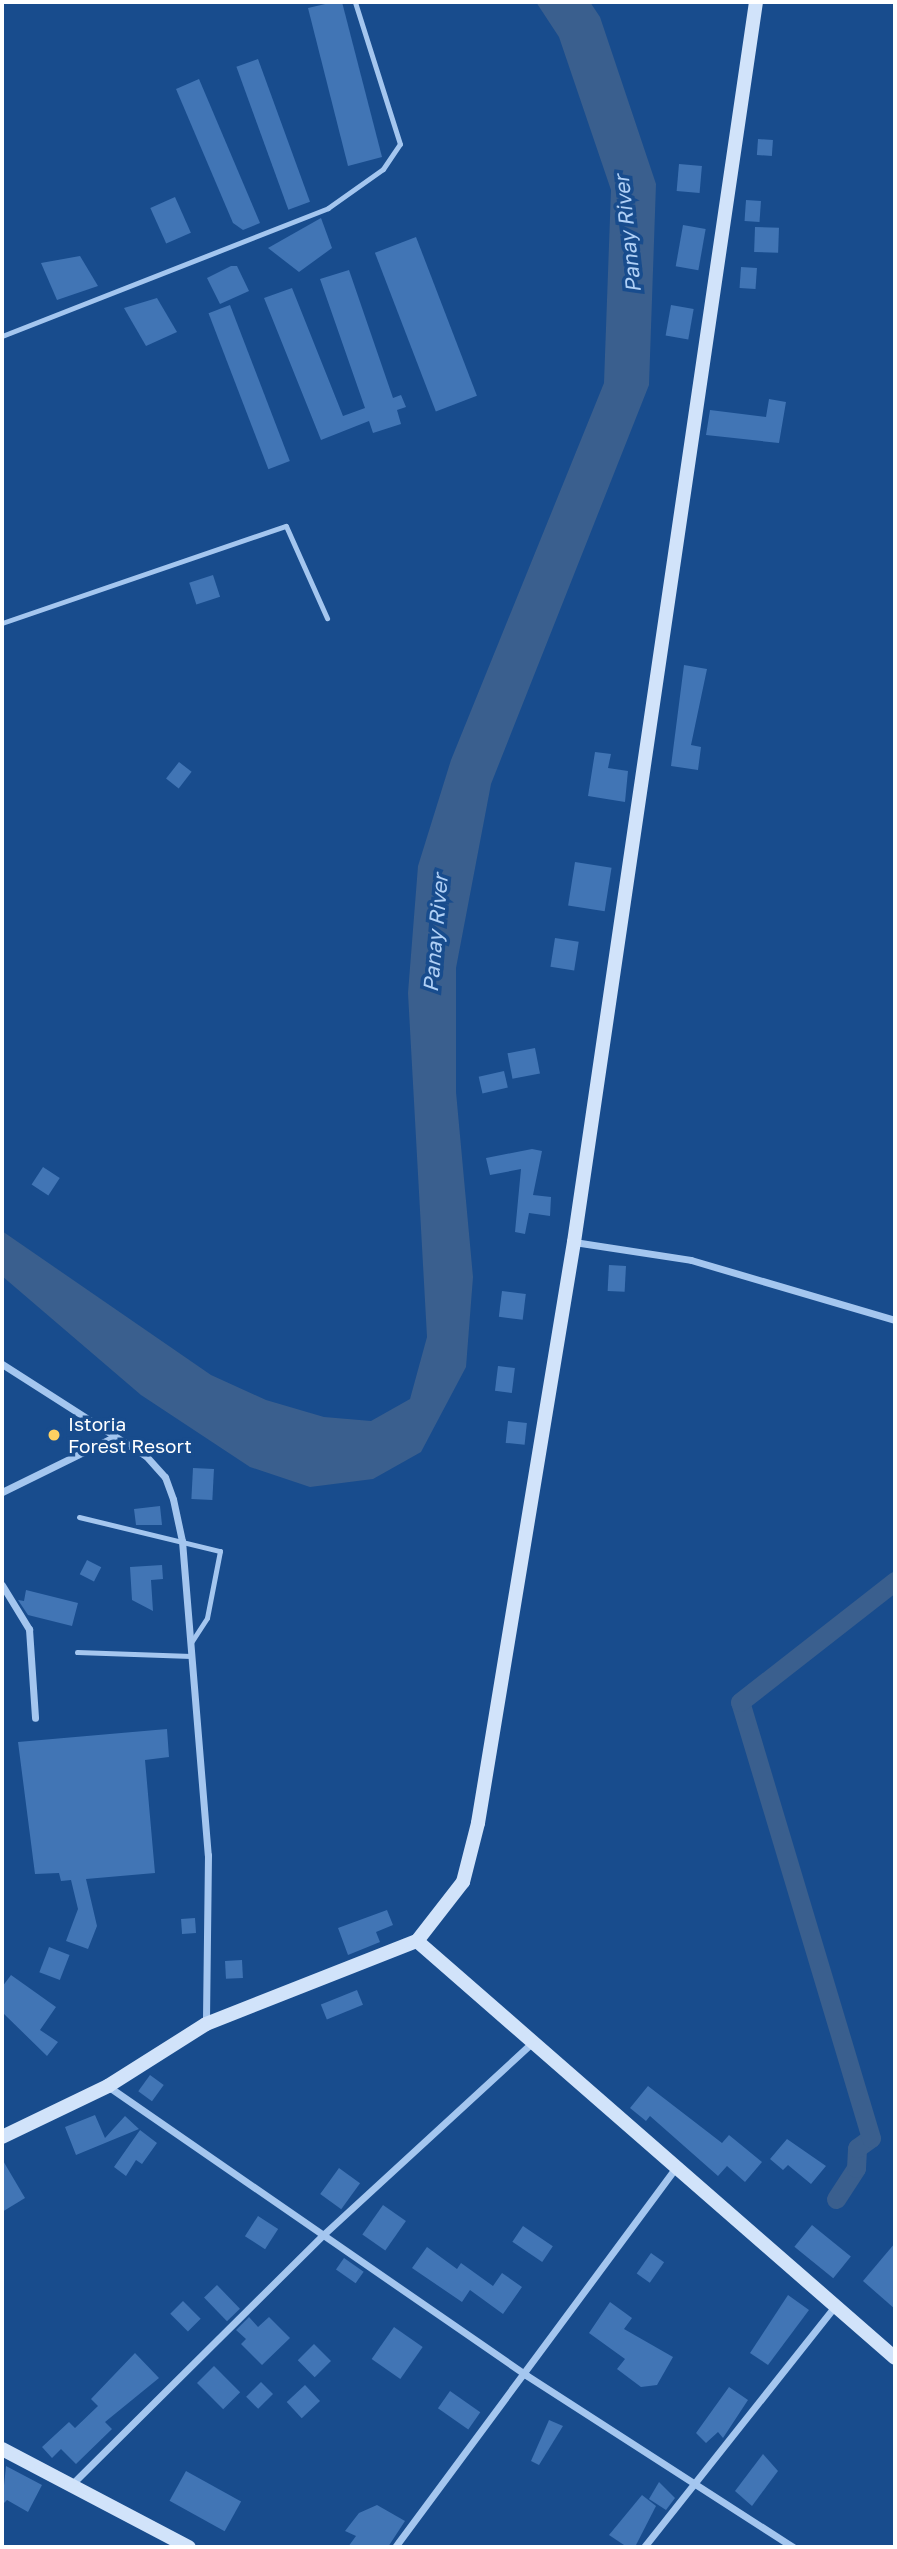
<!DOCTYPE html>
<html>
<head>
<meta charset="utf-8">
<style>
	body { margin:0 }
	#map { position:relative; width:897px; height:2549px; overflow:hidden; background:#184c8d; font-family:"Golos Text",sans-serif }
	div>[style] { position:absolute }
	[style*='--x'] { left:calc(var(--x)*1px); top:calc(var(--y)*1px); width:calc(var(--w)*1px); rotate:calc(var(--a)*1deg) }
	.water>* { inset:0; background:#3a5f8e }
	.canal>* { height:19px; margin:-9.5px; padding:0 9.5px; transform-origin:9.5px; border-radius:9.5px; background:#3a5f8e }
	.building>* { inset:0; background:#4175b5; transform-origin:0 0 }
	.lane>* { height:5px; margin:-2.5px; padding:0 2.5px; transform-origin:2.5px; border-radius:2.5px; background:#a4c6ef }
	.street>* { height:7px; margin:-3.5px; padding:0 3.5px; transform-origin:3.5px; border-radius:3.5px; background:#a4c6ef }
	.secondary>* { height:14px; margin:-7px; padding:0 7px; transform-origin:7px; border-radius:7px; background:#d1e3fa }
	.dots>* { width:19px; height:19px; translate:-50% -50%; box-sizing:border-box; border:4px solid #184c8d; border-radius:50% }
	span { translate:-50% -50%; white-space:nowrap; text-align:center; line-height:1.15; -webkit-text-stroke:7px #184c8d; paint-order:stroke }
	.poi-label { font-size:19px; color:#fff }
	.left { translate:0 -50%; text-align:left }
	.water-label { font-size:21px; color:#b0d0f6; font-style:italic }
	.frame { position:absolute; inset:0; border:4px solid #fff; pointer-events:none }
</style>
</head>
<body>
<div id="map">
	<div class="water">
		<i style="clip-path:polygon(536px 2px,590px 2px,600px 17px,656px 184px,649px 385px,491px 784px,456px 968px,456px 1092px,473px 1277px,466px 1367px,421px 1452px,373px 1479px,310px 1487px,250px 1467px,141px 1395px,2px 1276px,2px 1231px,211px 1375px,266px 1400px,324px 1417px,371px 1421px,410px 1399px,427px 1337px,408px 993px,418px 866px,451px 760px,604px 383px,611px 190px,559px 37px)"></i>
	</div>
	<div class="canal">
		<i style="--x:836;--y:2199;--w:37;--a:-57"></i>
		<i style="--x:856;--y:2168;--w:20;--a:-87"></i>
		<i style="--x:857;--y:2148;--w:17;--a:-36"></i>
		<i style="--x:871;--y:2138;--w:455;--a:-106.7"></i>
		<i style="--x:740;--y:1702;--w:197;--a:-38"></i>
	</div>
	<div class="building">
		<i style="clip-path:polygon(334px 2px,342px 2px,382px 157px,348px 166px,308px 8px)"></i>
		<i style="left:258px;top:59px;width:152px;height:23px;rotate:70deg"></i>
		<i style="clip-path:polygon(199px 79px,260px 223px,243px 230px,233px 223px,176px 89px)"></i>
		<i style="left:758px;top:139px;width:15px;height:16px;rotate:4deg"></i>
		<i style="left:679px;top:164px;width:23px;height:27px;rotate:5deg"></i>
		<i style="left:175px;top:197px;width:39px;height:27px;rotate:66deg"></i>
		<i style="left:746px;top:200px;width:15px;height:21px;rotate:4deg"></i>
		<i style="clip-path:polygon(321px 218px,332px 248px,299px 272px,268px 248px)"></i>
		<i style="left:683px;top:225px;width:23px;height:42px;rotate:10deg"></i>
		<i style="left:755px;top:227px;width:24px;height:25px;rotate:2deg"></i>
		<i style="left:416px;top:237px;width:170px;height:44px;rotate:69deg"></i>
		<i style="clip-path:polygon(80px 256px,98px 286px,57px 300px,41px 263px)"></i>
		<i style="clip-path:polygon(231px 266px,237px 266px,249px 291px,220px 304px,207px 278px)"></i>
		<i style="left:741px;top:267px;width:16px;height:21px;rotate:4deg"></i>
		<i style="clip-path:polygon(349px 270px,393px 398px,401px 395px,406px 407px,397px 410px,401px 424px,373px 433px,369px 421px,321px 440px,264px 298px,292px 288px,343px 416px,365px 408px,320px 279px)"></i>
		<i style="clip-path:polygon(157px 298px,177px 332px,146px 346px,124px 308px)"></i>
		<i style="left:230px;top:305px;width:167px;height:23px;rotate:69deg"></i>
		<i style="left:671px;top:305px;width:23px;height:31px;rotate:10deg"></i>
		<i style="clip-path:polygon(769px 399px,786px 402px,779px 443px,706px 435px,710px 410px,766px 417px)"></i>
		<i style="left:213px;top:575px;width:23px;height:25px;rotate:72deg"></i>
		<i style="clip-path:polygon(684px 665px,707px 669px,691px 745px,701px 747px,698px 770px,671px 766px)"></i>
		<i style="clip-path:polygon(595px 752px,611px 754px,608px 768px,628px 771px,625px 802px,588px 796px)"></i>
		<i style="left:179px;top:762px;width:16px;height:21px;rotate:38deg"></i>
		<i style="left:575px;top:862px;width:37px;height:44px;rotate:9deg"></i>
		<i style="left:555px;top:938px;width:24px;height:29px;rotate:9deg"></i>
		<i style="left:535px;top:1048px;width:26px;height:28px;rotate:79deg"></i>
		<i style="left:504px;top:1071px;width:17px;height:26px;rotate:77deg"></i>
		<i style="clip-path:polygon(532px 1149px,542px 1151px,533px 1195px,551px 1197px,550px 1216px,529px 1213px,525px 1234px,515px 1232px,521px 1169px,490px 1175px,486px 1158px)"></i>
		<i style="left:43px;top:1167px;width:20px;height:21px;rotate:33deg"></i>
		<i style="left:609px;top:1265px;width:17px;height:26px;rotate:3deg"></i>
		<i style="left:502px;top:1291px;width:24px;height:26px;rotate:7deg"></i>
		<i style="left:498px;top:1366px;width:17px;height:25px;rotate:7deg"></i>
		<i style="left:508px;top:1421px;width:19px;height:22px;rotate:6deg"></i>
		<i style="left:193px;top:1468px;width:21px;height:31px;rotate:3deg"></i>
		<i style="clip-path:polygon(160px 1506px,162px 1525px,136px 1525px,134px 1509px)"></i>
		<i style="left:87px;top:1560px;width:16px;height:16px;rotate:27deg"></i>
		<i style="clip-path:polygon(162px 1565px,163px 1579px,151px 1580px,153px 1611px,132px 1600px,130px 1567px)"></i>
		<i style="clip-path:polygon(26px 1590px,78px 1603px,72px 1626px,28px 1615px,18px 1600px,24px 1601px)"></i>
		<i style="clip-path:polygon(167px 1729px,169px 1757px,145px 1760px,155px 1873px,86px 1879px,97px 1926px,88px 1949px,66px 1941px,78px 1909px,71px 1880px,61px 1881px,59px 1873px,35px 1874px,18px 1742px)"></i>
		<i style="clip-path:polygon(387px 1910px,393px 1925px,376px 1932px,380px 1942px,348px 1955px,338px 1928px)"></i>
		<i style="left:195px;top:1918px;width:15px;height:14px;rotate:86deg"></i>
		<i style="left:49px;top:1947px;width:22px;height:27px;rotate:21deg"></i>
		<i style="left:242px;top:1960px;width:18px;height:17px;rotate:87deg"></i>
		<i style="clip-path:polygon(11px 1975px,56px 2007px,40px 2030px,58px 2042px,47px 2056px,2px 2012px,2px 1987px)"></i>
		<i style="left:357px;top:1990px;width:16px;height:39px;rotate:68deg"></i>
		<i style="left:150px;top:2075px;width:17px;height:20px;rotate:36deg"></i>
		<i style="clip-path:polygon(648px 2086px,722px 2143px,729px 2135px,762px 2162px,745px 2182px,727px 2166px,718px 2176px,650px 2116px,646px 2121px,630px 2108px)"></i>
		<i style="clip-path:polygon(95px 2115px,105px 2138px,125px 2116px,139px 2129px,76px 2155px,65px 2127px)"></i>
		<i style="clip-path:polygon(140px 2130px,157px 2143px,142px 2164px,136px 2160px,126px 2176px,114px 2167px)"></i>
		<i style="clip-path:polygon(787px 2139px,826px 2166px,811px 2184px,788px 2165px,783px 2170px,770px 2159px)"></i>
		<i style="clip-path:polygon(2px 2159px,25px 2198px,2px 2212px)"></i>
		<i style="left:339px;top:2168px;width:26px;height:32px;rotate:36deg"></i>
		<i style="left:383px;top:2205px;width:28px;height:36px;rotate:35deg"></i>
		<i style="left:258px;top:2216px;width:24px;height:24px;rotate:33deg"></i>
		<i style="left:812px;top:2225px;width:50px;height:28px;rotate:39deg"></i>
		<i style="left:523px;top:2226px;width:36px;height:19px;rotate:34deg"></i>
		<i style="clip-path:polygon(895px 2243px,895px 2309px,863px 2281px)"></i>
		<i style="clip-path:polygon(427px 2247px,457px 2269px,461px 2263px,493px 2286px,502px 2273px,522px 2287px,503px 2314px,470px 2290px,462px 2302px,412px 2268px)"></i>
		<i style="left:651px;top:2253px;width:16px;height:25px;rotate:35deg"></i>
		<i style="left:344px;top:2258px;width:24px;height:14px;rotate:35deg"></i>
		<i style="left:217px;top:2285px;width:33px;height:18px;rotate:46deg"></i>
		<i style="clip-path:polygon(788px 2295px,809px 2310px,768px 2365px,750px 2353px)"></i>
		<i style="left:183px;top:2301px;width:25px;height:18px;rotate:45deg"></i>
		<i style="clip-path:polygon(610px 2302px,632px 2318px,624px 2329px,673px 2357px,657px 2385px,641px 2387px,617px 2369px,625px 2359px,589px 2333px)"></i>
		<i style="clip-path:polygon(249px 2317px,258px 2327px,269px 2317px,290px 2338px,262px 2365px,241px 2344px,246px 2339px,236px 2330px)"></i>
		<i style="left:394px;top:2327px;width:35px;height:39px;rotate:35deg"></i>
		<i style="left:314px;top:2344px;width:24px;height:23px;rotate:45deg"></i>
		<i style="clip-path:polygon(135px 2353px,159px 2378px,105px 2422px,112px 2429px,76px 2464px,61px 2449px,52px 2458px,42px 2447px,69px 2422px,75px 2428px,98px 2406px,91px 2399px)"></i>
		<i style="left:214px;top:2366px;width:37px;height:24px;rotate:45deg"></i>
		<i style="left:261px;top:2382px;width:17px;height:21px;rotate:45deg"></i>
		<i style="left:305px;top:2385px;width:22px;height:25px;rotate:47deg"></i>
		<i style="clip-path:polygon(729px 2387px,748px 2400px,723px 2438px,718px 2432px,706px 2443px,696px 2433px)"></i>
		<i style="left:450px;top:2391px;width:37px;height:21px;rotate:35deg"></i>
		<i style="clip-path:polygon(549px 2420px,563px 2426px,539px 2465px,531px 2461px)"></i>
		<i style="clip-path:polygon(763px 2454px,778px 2471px,752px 2506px,735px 2491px)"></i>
		<i style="clip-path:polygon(6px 2466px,42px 2485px,28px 2512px,7px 2500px,2px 2505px)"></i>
		<i style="left:186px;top:2471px;width:63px;height:34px;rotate:29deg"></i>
		<i style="clip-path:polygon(659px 2482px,675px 2498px,666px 2510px,649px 2499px)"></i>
		<i style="clip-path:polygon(642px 2495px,656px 2506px,635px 2547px,627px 2547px,609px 2535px)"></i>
		<i style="clip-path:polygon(377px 2505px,405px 2521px,388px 2547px,348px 2547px,356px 2536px,345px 2531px,359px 2513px)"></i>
	</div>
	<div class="lane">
		<i style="--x:2;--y:336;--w:350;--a:-21.4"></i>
		<i style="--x:328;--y:208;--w:67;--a:-35.3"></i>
		<i style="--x:383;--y:169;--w:30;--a:-56"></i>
		<i style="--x:400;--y:144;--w:149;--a:-107.6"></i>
		<i style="--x:2;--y:623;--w:300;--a:-18.9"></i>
		<i style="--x:286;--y:526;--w:101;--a:66"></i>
		<i style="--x:79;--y:1517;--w:145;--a:13.6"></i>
		<i style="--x:220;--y:1551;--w:68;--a:101"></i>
		<i style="--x:207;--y:1618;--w:31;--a:123"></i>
		<i style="--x:77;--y:1652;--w:114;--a:2"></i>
	</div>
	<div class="street">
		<i style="--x:574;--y:1242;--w:118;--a:8.7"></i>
		<i style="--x:691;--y:1260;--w:213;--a:16.4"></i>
		<i style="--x:2;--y:1364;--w:171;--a:32.6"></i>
		<i style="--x:146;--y:1456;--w:28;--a:48"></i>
		<i style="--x:165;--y:1477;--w:23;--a:70"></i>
		<i style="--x:173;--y:1499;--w:43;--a:77.9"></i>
		<i style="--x:182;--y:1541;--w:315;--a:85.3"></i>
		<i style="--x:208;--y:1855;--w:169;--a:90.7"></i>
		<i style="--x:2;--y:1492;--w:125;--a:-26.2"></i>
		<i style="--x:2;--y:1585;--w:52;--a:58.5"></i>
		<i style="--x:29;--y:1629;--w:89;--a:86.1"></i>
		<i style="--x:109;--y:2087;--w:507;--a:34.63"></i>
		<i style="--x:526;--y:2375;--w:318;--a:32.8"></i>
		<i style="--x:71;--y:2485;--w:356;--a:-44.8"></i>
		<i style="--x:324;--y:2234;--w:282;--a:-42.6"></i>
		<i style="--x:395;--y:2547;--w:471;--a:-53.5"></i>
		<i style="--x:644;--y:2547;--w:308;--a:-51.6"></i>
	</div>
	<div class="secondary">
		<i style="--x:417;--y:1941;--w:634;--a:41.1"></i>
		<i style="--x:2;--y:2137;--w:118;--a:-25.7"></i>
		<i style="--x:108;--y:2086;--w:116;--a:-32.3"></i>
		<i style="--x:206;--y:2024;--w:227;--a:-21.5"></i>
		<i style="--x:417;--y:1941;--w:75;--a:-52.1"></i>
		<i style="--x:463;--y:1882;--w:61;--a:-75.7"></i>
		<i style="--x:478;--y:1823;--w:589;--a:-80.62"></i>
		<i style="--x:574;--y:1242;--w:1253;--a:-81.65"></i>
		<i style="--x:2;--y:2449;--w:211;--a:27.7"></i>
	</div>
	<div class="dots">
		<i style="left:54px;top:1435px;background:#ffd161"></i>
	</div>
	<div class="poi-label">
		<span class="left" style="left:68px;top:1435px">Istoria<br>Forest Resort</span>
	</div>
	<div class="water-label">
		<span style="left:627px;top:234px;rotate:-96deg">Panay River</span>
		<span style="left:435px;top:933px;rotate:-85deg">Panay River</span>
	</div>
	<div class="frame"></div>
</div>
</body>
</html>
